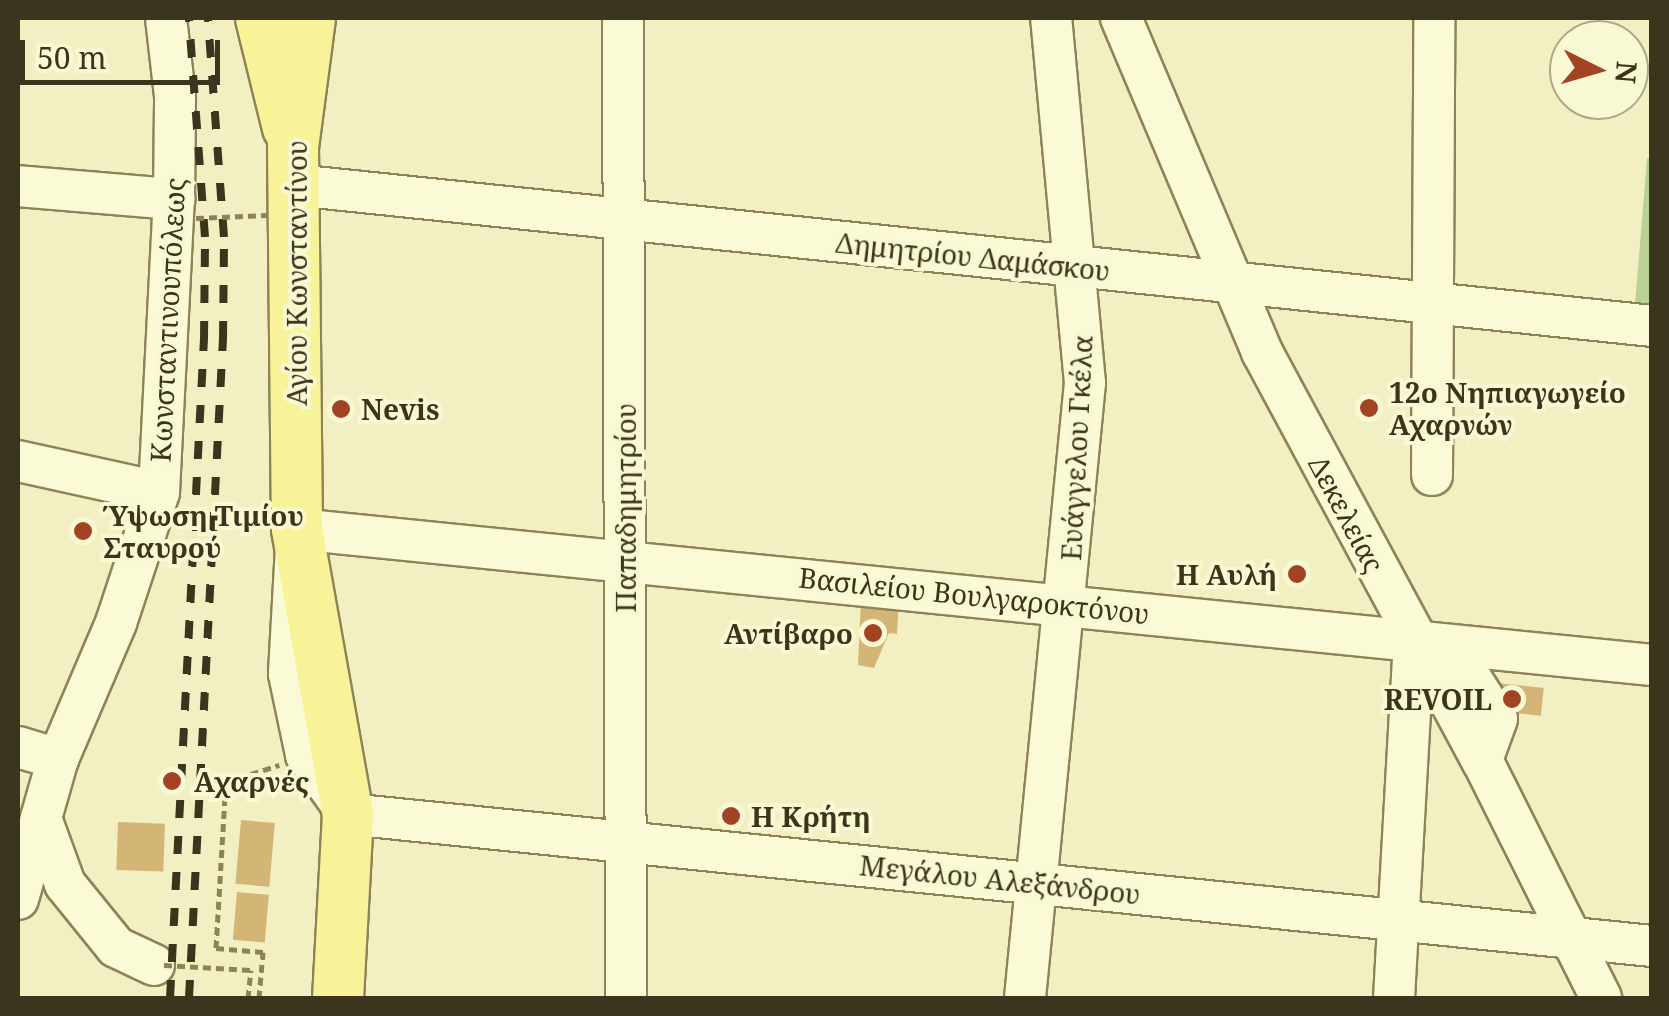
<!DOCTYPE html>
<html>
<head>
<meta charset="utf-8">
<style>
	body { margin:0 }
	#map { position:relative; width:1669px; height:1016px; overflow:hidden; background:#f2f0c3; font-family:"Noto Serif",serif }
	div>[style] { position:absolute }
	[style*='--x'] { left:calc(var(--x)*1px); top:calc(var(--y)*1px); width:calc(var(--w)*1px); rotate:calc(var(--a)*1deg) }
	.green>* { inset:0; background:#bad196 }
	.building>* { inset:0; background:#d3b576; transform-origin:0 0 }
	.path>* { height:5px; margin-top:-2.5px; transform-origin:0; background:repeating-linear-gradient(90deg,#8e8358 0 8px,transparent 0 13px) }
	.roads { filter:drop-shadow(2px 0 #8e8358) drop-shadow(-2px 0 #8e8358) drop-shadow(0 2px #8e8358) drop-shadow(0 -2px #8e8358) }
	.minor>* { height:40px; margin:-20px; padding:0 20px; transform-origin:20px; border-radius:20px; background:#fbfad7 }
	.major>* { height:50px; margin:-25px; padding:0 25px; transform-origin:25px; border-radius:25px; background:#f8f398 }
	.rail>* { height:8px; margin-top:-4px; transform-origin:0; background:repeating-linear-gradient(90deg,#3c351d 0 18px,transparent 0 36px) }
	.path-bridge>* { height:5px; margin-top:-2.5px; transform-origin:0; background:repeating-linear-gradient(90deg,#8e8358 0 8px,transparent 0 13px) }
	.dots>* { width:28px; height:28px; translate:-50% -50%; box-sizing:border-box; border:5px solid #f8f8d3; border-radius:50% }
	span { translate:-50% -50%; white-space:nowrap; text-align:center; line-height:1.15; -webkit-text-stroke:8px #f8f8d3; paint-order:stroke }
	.street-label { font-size:28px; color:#3c351d }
	.poi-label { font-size:28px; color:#3c351d; font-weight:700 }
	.left { translate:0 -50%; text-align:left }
	.right { translate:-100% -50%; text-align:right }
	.frame { position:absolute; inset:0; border:20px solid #3c351d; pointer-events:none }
	.north { position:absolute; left:1549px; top:20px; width:100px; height:100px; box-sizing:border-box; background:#f8f8d3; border:2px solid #adaa8a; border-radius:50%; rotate:95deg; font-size:28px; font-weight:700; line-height:40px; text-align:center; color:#3c351d }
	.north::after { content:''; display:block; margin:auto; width:35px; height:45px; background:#a24423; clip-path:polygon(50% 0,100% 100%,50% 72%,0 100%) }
	.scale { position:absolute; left:20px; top:40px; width:200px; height:45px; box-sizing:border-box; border:5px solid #3c351d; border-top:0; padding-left:12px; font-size:30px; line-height:35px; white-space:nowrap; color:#3c351d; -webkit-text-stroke:8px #f8f8d3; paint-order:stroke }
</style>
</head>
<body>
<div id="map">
	<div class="green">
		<i style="clip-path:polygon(1647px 158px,1651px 158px,1651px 306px,1635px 305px)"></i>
	</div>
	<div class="building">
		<i style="clip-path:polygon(899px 600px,897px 634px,889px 633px,874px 668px,858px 665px,861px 601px)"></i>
		<i style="left:1497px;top:683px;width:47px;height:28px;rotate:6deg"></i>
		<i style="left:241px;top:820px;width:34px;height:64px;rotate:5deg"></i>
		<i style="left:118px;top:822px;width:47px;height:48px;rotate:2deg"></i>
		<i style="left:237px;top:892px;width:32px;height:48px;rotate:5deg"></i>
	</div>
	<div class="path">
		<i style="--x:248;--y:998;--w:28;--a:-84"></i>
		<i style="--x:259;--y:998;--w:46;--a:-85"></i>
		<i style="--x:263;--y:952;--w:47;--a:-175.1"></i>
		<i style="--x:216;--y:948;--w:166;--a:-86.6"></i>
		<i style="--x:226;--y:782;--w:56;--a:-17.8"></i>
	</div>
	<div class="roads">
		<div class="minor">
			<i style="--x:623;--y:18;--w:980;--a:89.82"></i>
			<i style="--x:1121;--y:18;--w:363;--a:67.1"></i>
			<i style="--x:1262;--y:352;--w:464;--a:61.7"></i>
			<i style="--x:1482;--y:760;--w:266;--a:63.4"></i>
			<i style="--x:295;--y:185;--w:1364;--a:5.93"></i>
			<i style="--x:18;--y:186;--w:157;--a:4.8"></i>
			<i style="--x:18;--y:461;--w:144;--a:12.4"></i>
			<i style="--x:1432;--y:475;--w:457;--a:-89.7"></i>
			<i style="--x:1652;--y:665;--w:1362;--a:-174.27"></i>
			<i style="--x:297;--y:529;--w:145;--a:93.2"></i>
			<i style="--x:289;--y:674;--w:83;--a:78.1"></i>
			<i style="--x:306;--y:755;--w:72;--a:54.6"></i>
			<i style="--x:348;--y:814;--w:1311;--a:5.78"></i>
			<i style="--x:1435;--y:678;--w:37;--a:3"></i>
			<i style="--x:1472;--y:680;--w:46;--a:57.3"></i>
			<i style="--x:1497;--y:719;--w:44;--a:110.1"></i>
			<i style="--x:18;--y:747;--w:42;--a:16.7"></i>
			<i style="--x:41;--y:818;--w:70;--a:70"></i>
			<i style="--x:65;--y:884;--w:81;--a:51"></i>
			<i style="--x:116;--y:947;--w:42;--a:25.3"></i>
			<i style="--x:18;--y:899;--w:146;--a:-74.1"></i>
			<i style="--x:58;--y:759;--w:148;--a:-66.9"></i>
			<i style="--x:116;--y:623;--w:138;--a:-71.8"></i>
			<i style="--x:159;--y:492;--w:293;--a:-87.1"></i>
			<i style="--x:174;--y:199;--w:103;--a:-89.4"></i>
			<i style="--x:175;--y:96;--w:79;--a:-96.6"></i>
			<i style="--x:1025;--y:998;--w:618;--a:-84.43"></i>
			<i style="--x:1085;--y:383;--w:367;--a:-95.3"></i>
			<i style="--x:1394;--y:998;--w:358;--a:-86.8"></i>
		</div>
		<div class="major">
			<i style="--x:261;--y:18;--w:113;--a:76.2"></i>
			<i style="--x:310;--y:18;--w:130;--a:97.5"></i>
			<i style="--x:293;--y:147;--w:382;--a:89.4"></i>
			<i style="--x:297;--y:529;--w:290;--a:79.9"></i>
			<i style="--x:348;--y:814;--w:184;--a:93.1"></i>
		</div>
	</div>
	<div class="rail">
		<i style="--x:170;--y:998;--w:660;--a:-87.05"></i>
		<i style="--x:204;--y:339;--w:102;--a:-89.4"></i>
		<i style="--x:205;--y:237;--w:220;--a:-94.2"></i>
		<i style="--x:189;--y:998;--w:660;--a:-87.05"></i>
		<i style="--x:223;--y:339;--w:102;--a:-89.4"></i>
		<i style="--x:224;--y:237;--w:220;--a:-94.2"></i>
	</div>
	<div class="path-bridge">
		<i style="--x:196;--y:218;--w:71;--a:-2.4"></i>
		<i style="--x:164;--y:965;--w:87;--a:3.3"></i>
	</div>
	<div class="dots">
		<i style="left:1369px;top:408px;background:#a24423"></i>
		<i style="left:341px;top:409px;background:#a24423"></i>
		<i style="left:83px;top:531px;background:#a24423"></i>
		<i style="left:1297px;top:574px;background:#a24423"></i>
		<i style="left:873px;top:633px;background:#a24423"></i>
		<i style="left:1512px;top:699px;background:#a24423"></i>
		<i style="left:172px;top:781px;background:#a24423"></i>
		<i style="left:731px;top:816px;background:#a24423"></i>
	</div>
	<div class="street-label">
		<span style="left:973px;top:256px;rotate:6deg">Δημητρίου Δαμάσκου</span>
		<span style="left:296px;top:273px;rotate:-90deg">Αγίου Κωνσταντίνου</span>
		<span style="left:167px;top:320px;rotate:-87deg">Κωνσταντινουπόλεως</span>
		<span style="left:1076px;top:448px;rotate:-87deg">Ευάγγελου Γκέλα</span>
		<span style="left:625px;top:508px;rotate:-90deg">Παπαδημητρίου</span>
		<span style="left:1347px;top:514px;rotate:62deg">Δεκελείας</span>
		<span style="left:974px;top:595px;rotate:6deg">Βασιλείου Βουλγαροκτόνου</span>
		<span style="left:1000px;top:879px;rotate:6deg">Μεγάλου Αλεξάνδρου</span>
	</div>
	<div class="poi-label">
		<span class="left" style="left:1389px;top:408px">12ο Νηπιαγωγείο<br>Αχαρνών</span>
		<span class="left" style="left:361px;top:409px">Nevis</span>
		<span class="left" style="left:103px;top:531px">Ύψωση Τιμίου<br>Σταυρού</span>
		<span class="right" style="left:1277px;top:574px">Η Αυλή</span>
		<span class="right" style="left:853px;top:633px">Αντίβαρο</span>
		<span class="right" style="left:1492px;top:699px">REVOIL</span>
		<span class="left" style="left:194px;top:781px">Αχαρνές</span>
		<span class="left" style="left:751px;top:816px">Η Κρήτη</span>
	</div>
	<div class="frame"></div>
	<div class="north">N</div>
	<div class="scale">50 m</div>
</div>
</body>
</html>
